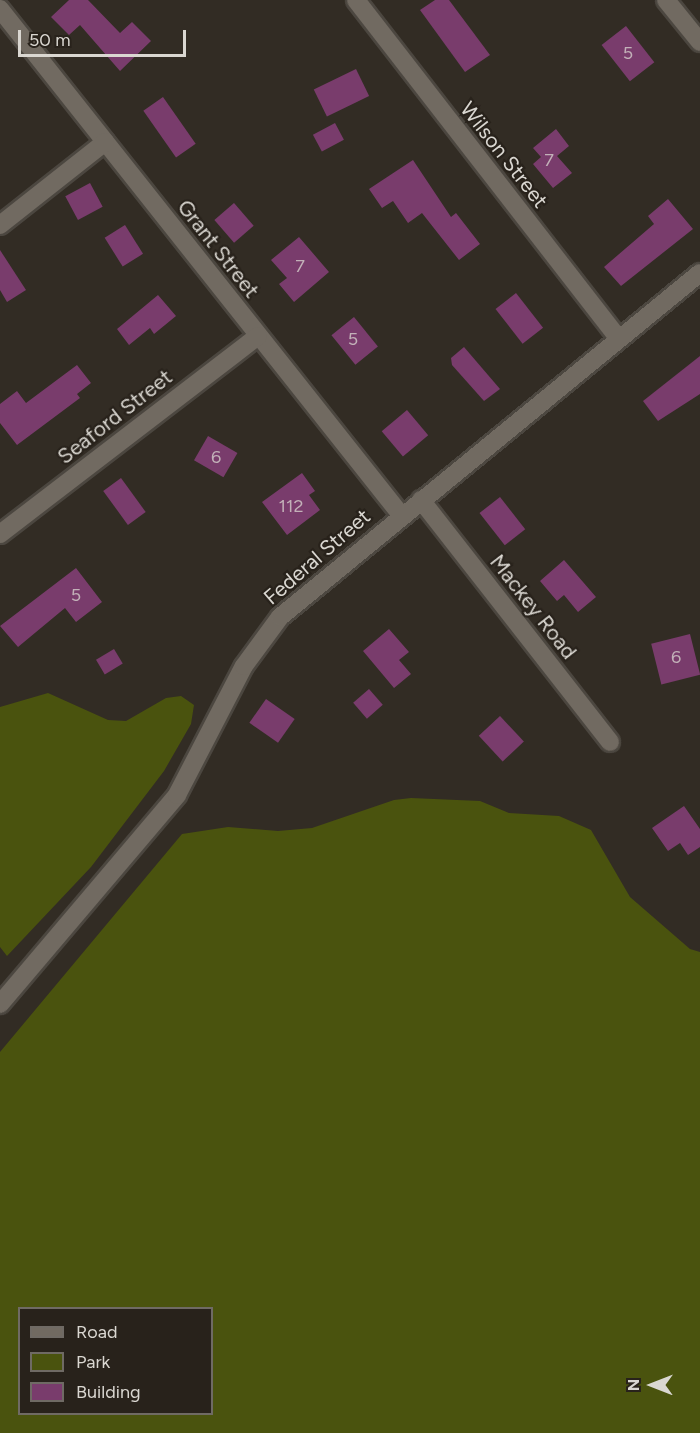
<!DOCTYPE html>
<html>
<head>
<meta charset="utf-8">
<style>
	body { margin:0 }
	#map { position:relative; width:700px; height:1433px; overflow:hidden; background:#322c24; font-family:Figtree,sans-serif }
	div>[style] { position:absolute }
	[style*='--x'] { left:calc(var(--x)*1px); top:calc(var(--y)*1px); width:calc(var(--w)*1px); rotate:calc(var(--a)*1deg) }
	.green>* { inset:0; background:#4a530e }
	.building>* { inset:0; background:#793c6c; transform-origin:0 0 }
	.roads { filter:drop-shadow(2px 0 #4c4740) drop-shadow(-2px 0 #4c4740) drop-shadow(0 2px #4c4740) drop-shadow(0 -2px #4c4740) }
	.minor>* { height:18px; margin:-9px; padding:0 9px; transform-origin:9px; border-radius:9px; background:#716a61 }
	.tertiary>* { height:18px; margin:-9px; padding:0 9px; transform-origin:9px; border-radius:9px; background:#716a61 }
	span { translate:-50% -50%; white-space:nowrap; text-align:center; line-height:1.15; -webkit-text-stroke:4.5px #28221b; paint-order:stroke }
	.number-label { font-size:18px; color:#c2b0b8 }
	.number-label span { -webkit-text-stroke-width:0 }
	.street-label { font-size:21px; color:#dad7d1 }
	.legend { position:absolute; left:18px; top:1307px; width:195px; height:108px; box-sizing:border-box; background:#28221b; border:2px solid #6f6a64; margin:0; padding:8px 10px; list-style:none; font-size:18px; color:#dad7d1 }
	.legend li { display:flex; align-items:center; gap:12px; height:30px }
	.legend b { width:30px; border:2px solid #6f6a64 }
	.north { position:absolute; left:622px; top:1355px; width:60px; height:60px; -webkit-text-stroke:4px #28221b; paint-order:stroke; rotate:270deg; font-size:16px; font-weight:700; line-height:24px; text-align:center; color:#dad7d1 }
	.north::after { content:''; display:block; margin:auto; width:21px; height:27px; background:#dad7d1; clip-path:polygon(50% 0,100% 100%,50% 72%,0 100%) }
	.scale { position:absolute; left:18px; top:30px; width:168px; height:27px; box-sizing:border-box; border:3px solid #dad7d1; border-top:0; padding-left:8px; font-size:18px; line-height:21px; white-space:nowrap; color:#dad7d1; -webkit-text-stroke:4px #28221b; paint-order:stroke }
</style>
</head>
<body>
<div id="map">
	<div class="green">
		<i style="clip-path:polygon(48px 693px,108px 720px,126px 721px,166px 698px,181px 696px,194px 705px,191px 724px,164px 771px,91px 867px,7px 956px,0 947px,0 707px)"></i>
		<i style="clip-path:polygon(evenodd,411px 798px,480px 801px,509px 813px,559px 816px,591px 830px,630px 897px,690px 949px,700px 952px,700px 1433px,0 1433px,0 1052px,182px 834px,228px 827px,278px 831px,312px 828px,394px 800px,411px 798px,212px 1308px,212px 1414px,20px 1414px,20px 1308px,212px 1308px)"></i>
	</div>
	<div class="building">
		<i style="clip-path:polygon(69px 0,88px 0,120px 33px,132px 22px,151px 41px,120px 71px,80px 25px,69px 35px,51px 17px)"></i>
		<i style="clip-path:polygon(435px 0,449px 0,490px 55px,465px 72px,420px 10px)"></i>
		<i style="left:626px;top:26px;width:46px;height:31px;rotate:52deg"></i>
		<i style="left:356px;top:69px;width:30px;height:47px;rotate:64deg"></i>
		<i style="left:163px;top:97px;width:57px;height:24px;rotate:55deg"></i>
		<i style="left:335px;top:123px;width:19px;height:25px;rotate:62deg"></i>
		<i style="clip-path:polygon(556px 129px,569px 146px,557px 156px,572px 173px,553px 188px,533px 164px,541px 157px,533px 148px)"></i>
		<i style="clip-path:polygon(413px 160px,451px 217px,456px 213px,480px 244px,459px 260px,422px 213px,408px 223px,393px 201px,382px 208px,369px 189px)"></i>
		<i style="left:90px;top:183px;width:27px;height:28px;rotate:62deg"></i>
		<i style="clip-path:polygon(668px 199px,693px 229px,621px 286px,604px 267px,654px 224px,648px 216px)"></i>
		<i style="left:234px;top:203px;width:30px;height:26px;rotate:49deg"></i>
		<i style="left:125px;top:225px;width:34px;height:24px;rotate:58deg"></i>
		<i style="clip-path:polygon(299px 237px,329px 272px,294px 302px,279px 284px,287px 278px,271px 260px)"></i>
		<i style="clip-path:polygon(0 250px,26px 290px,7px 302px,0 290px)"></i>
		<i style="left:516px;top:293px;width:44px;height:26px;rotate:52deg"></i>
		<i style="clip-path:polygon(158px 295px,176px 316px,154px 334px,150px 328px,129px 345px,117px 329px)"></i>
		<i style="left:354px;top:317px;width:38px;height:29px;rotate:51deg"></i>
		<i style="clip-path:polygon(464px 347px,500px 389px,484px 401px,452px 365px,451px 358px)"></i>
		<i style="clip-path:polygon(700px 356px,700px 394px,658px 421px,643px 401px)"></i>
		<i style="clip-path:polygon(77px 365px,91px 383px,77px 394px,80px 398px,17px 445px,0 423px,0 404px,17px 391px,26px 403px)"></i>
		<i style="left:407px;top:410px;width:33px;height:33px;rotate:50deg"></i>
		<i style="left:208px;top:436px;width:34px;height:28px;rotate:30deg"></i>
		<i style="clip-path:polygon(302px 473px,315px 491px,309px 495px,320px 510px,287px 535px,262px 502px)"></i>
		<i style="left:121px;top:478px;width:42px;height:22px;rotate:54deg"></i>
		<i style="left:500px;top:497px;width:41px;height:26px;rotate:52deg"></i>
		<i style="clip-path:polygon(564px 560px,596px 597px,578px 612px,564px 595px,557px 601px,540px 581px)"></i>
		<i style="clip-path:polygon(76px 568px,102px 602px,76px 622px,65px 608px,18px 647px,0 626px)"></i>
		<i style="clip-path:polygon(389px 629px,409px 652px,399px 660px,411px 674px,394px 688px,363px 651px)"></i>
		<i style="left:690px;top:634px;width:42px;height:40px;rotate:76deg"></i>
		<i style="left:114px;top:649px;width:17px;height:21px;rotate:59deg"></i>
		<i style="left:369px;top:689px;width:21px;height:21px;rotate:49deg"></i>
		<i style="left:266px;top:699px;width:35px;height:29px;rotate:35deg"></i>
		<i style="left:500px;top:716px;width:35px;height:29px;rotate:47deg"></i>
		<i style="clip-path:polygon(684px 806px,700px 829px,700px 847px,688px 855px,680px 843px,668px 851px,652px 828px)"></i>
	</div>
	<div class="roads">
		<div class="minor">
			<i style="--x:356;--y:0;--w:428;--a:52.2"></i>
			<i style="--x:666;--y:0;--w:54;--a:51"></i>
			<i style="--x:0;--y:9;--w:646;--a:51.6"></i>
			<i style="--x:0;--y:225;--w:134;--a:-38.3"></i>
			<i style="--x:421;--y:500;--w:307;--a:52"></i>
			<i style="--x:0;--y:534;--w:325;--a:-37.5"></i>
		</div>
		<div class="tertiary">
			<i style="--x:0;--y:1004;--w:274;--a:-49.7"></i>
			<i style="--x:177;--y:795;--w:145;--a:-62.6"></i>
			<i style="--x:244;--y:666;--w:61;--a:-53.7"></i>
			<i style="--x:280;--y:617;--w:543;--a:-39.32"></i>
		</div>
	</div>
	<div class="number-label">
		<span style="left:628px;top:53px">5</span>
		<span style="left:549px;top:160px">7</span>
		<span style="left:300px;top:266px">7</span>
		<span style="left:353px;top:339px">5</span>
		<span style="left:216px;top:457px">6</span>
		<span style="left:291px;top:506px">112</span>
		<span style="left:76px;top:595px">5</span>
		<span style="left:676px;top:657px">6</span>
	</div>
	<div class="street-label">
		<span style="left:504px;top:155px;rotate:52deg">Wilson Street</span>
		<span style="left:218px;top:249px;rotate:52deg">Grant Street</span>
		<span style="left:115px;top:417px;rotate:-38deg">Seaford Street</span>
		<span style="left:317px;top:557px;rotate:-41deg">Federal Street</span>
		<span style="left:533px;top:607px;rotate:52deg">Mackey Road</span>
	</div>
	<ul class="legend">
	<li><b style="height:8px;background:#716a61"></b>Road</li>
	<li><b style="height:16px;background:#4a530e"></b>Park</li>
	<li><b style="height:16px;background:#793c6c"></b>Building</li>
	</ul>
	<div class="north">N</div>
	<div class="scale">50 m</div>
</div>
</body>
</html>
